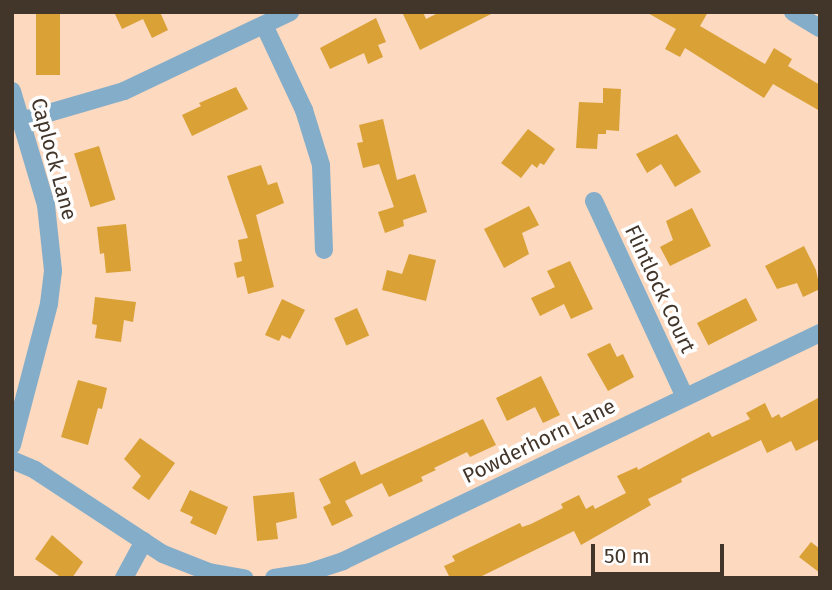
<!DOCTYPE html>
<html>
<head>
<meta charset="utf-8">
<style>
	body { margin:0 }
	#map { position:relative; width:832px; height:590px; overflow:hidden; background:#fcd9bf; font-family:"Fira Sans",sans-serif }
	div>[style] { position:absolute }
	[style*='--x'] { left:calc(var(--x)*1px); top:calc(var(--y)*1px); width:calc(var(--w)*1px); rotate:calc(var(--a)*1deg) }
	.building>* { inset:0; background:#d9a136; transform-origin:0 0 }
	.minor>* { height:18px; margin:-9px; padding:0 9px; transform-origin:9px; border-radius:9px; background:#84adc9 }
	span { translate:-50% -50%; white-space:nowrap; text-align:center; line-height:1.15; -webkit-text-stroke:7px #fff; paint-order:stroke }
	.street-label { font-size:21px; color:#42352a }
	.frame { position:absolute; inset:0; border:14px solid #42352a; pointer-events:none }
	.scale { position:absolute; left:591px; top:544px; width:133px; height:32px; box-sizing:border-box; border:4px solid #42352a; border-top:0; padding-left:9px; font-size:21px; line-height:24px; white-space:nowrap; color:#42352a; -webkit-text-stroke:5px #fff; paint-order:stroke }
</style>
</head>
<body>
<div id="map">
	<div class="building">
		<i style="left:36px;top:12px;width:24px;height:63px"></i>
		<i style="clip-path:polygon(114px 12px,160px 12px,168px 30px,152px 38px,143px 19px,122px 29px)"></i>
		<i style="clip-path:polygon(402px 12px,423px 12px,426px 19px,440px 12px,495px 12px,420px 50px)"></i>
		<i style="clip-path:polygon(646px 12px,708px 12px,700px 26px,765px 64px,774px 48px,792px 59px,788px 66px,820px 85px,820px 111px,773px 84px,764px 98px,685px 48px,680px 57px,665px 49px,676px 29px)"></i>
		<i style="clip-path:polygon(376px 18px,386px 42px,378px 45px,383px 57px,368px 64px,364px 53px,330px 69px,320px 48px)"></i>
		<i style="clip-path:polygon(236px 87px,248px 109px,192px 136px,182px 115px,201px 106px,199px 103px)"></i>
		<i style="clip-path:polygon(603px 88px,621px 89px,619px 131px,606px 130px,606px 134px,598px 134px,597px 149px,576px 148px,579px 102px,603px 103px)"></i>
		<i style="clip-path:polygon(383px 119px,397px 180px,415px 174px,427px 212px,403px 220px,404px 226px,385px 233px,378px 212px,394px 207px,379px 164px,363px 168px,357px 143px,363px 142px,359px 125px)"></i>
		<i style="clip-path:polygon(528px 129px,555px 149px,544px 165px,540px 163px,537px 168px,532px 164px,521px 178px,501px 163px)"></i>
		<i style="clip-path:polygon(677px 134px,701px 172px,675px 187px,661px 164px,647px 173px,636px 154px)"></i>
		<i style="left:99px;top:146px;width:56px;height:26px;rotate:73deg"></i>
		<i style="clip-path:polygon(261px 165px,268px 185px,277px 182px,284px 203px,256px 215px,274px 287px,248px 294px,244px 276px,237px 278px,234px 263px,242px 261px,238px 240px,248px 238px,227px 176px)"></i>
		<i style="clip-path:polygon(529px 206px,539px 225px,522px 233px,529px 254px,504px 268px,484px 229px)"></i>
		<i style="clip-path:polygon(692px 208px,711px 246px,670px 266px,660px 247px,673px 240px,666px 221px)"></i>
		<i style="clip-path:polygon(126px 224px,131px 271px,106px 273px,104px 253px,100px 254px,97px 227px)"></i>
		<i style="clip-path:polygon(804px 246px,816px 270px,820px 289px,803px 297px,797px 283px,777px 289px,765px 266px)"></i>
		<i style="clip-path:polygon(409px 254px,436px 260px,426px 301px,382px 290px,387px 270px,402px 274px)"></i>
		<i style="clip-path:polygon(570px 261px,593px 309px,571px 319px,564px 304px,540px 316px,531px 298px,555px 287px,547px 271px)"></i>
		<i style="clip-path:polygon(95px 297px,136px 302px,133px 322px,124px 320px,121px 342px,95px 338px,97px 325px,92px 324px)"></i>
		<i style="left:746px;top:298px;width:25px;height:55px;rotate:63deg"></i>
		<i style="clip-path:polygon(282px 299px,305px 310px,290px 339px,282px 335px,279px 341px,265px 335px)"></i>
		<i style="left:357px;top:308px;width:30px;height:25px;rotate:66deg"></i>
		<i style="clip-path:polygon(610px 343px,617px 357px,623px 354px,634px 377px,608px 391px,587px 354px)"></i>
		<i style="clip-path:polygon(541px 376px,560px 415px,543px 423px,535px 407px,507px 421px,496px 398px)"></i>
		<i style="clip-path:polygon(78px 380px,107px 388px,102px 409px,98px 408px,88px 445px,61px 437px)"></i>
		<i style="clip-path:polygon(820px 397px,820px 439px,796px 451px,791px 441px,767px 453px,761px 440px,681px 479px,682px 482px,648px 499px,651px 505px,581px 545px,574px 531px,478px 578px,450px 578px,444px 566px,455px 561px,452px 556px,520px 523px,522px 527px,531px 524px,563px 508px,561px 504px,579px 495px,586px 509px,593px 505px,595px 509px,626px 493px,617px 476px,637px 467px,638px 470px,709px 432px,712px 437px,750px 419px,746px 413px,765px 403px,772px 418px,779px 414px,781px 418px)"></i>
		<i style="clip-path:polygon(483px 419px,496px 445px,470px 457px,467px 452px,434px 468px,436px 470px,421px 477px,423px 481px,389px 497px,382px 483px,345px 501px,353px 516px,332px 526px,323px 507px,331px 503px,319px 479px,355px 461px,361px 475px)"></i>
		<i style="clip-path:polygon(140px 438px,175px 463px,149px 500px,132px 488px,141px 476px,124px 459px)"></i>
		<i style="clip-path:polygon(190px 490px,228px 507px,216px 535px,190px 523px,193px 517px,180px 511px)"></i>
		<i style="clip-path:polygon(294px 492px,297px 518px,276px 523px,278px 539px,257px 541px,253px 496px)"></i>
		<i style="clip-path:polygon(52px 535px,83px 562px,72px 578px,62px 578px,35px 559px)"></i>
		<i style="clip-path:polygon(811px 542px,820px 549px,820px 573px,799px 557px)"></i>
	</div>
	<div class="minor">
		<i style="--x:793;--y:12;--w:31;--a:31"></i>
		<i style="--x:264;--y:25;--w:94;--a:64.8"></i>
		<i style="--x:304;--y:110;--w:58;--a:72.8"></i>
		<i style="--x:321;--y:165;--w:85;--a:88"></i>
		<i style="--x:12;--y:91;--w:119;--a:73.4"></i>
		<i style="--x:46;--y:205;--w:66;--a:83.9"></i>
		<i style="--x:53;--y:271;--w:33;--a:97"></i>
		<i style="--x:49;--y:304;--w:146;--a:104.7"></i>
		<i style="--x:21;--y:121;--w:107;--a:-16.2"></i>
		<i style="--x:124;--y:91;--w:184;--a:-25.4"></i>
		<i style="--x:594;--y:201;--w:216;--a:65.1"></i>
		<i style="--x:12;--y:460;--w:25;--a:23"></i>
		<i style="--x:35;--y:470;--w:153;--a:33.3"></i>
		<i style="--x:163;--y:554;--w:49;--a:21.4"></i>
		<i style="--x:209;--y:572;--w:36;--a:10"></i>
		<i style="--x:124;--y:578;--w:42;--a:-61.6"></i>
		<i style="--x:274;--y:578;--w:36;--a:-9"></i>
		<i style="--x:310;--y:572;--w:35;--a:-18"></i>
		<i style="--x:343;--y:561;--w:529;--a:-25.55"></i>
	</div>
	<div class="street-label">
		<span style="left:54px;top:159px;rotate:75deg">Caplock Lane</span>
		<span style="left:660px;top:289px;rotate:65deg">Flintlock Court</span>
		<span style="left:539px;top:441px;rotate:-26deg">Powderhorn Lane</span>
	</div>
	<div class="frame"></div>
	<div class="scale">50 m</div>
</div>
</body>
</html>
